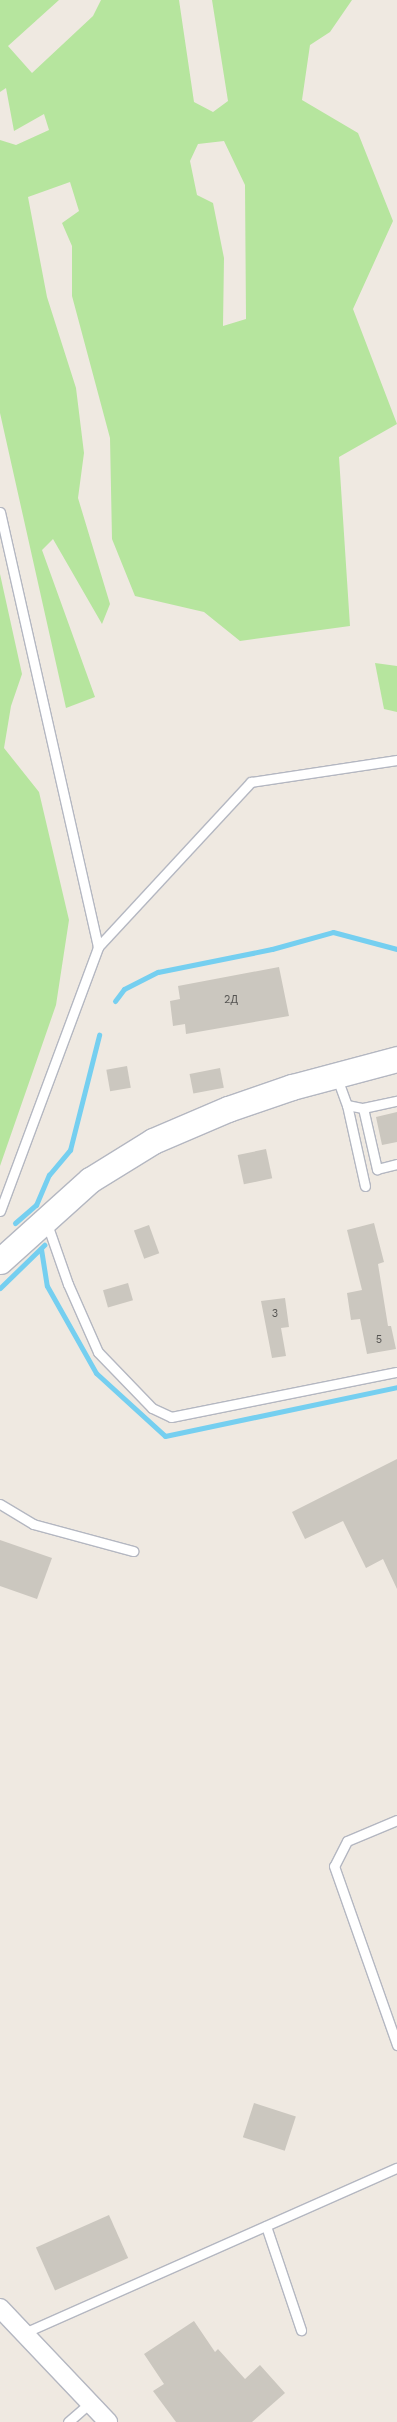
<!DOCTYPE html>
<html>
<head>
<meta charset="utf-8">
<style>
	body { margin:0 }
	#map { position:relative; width:397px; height:2422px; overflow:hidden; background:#efe9e1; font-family:"Work Sans",sans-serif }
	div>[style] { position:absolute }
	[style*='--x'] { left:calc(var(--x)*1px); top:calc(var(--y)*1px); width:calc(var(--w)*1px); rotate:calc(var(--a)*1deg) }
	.green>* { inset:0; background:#b6e59e }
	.stream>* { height:5px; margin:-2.5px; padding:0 2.5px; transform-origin:2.5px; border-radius:2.5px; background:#75cff0 }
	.building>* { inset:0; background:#cbc7bf; transform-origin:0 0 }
	.roads { filter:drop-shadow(1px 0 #b4b7c1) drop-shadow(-1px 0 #b4b7c1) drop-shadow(0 1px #b4b7c1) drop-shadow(0 -1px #b4b7c1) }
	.lane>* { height:9px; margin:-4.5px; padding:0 4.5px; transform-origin:4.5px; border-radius:4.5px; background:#fff }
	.street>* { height:18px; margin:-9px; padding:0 9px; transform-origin:9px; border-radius:9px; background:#fff }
	.secondary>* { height:25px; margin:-12.5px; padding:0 12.5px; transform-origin:12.5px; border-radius:12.5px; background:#fff }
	span { translate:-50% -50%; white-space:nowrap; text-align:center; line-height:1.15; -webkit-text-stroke:4px #fff; paint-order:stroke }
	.number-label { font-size:11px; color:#555452 }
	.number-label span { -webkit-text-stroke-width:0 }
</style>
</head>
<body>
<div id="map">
	<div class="green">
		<i style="clip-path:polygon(evenodd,0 0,59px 0,8px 46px,32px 73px,93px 16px,101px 0,179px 0,194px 102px,213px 112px,228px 101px,212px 0,352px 0,330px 32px,310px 45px,302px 100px,358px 133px,393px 221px,353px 309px,397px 424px,339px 457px,350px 626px,240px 641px,204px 612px,135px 596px,112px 539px,110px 438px,72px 296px,72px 246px,62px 223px,79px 211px,70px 182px,28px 197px,47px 297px,76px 388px,84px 453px,78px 498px,110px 604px,102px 624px,53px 539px,42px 550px,95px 697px,66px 708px,0 413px,0 140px,16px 145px,49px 130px,44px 114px,14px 131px,6px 88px,0 92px,0 0,224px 141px,245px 185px,246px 319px,223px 326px,224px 258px,213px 203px,197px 195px,190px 161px,198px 144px,224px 141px)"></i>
		<i style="clip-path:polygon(0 574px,22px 674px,11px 706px,4px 748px,39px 792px,69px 920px,56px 1005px,0 1166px)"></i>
		<i style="clip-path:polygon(375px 663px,397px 666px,397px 712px,384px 709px)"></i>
	</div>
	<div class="stream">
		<i style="--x:115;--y:1001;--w:15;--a:-53"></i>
		<i style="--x:124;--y:989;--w:38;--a:-27"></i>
		<i style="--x:158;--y:972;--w:116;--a:-11.4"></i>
		<i style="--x:272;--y:949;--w:63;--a:-15.6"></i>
		<i style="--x:333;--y:932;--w:66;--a:14.9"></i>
		<i style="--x:15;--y:1223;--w:28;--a:-41"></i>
		<i style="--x:36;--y:1205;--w:33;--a:-67"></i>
		<i style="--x:49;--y:1175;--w:33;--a:-50"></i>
		<i style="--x:70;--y:1150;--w:119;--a:-75.8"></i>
		<i style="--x:41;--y:1249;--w:37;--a:81"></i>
		<i style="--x:47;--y:1286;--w:100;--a:60.6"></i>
		<i style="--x:96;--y:1373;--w:93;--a:42.4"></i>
		<i style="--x:165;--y:1436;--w:237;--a:-11.9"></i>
		<i style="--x:0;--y:1288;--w:62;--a:-44.3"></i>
	</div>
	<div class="building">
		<i style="clip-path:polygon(279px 967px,289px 1016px,186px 1034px,185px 1024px,173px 1026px,170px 1001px,180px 999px,178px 986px)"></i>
		<i style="left:127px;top:1066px;width:22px;height:21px;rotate:80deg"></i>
		<i style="left:220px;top:1068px;width:20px;height:31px;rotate:79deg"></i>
		<i style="clip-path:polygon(397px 1112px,397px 1142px,382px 1145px,376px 1117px)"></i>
		<i style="left:266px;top:1149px;width:30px;height:29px;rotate:78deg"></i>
		<i style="clip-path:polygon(374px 1223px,384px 1262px,378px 1264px,388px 1326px,391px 1326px,396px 1349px,367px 1354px,360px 1319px,351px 1320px,347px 1293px,362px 1290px,347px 1230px)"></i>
		<i style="left:149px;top:1225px;width:30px;height:16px;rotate:70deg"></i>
		<i style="left:128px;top:1283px;width:18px;height:26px;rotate:74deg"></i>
		<i style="clip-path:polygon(285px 1298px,289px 1327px,281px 1328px,286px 1356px,272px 1358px,261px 1301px)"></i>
		<i style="clip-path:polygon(397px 1459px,397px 1589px,383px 1559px,366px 1568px,343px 1521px,305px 1539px,292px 1512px)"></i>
		<i style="clip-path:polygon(0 1540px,52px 1558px,37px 1599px,0 1586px)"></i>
		<i style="left:254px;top:2103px;width:44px;height:36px;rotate:18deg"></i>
		<i style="left:109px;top:2215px;width:47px;height:80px;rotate:66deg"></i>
		<i style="clip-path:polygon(194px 2321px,215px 2352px,218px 2349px,245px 2379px,260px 2365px,285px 2393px,252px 2422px,176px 2422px,153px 2391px,164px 2384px,144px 2354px)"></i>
	</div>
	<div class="roads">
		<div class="lane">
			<i style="--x:0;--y:512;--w:446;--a:77.3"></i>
			<i style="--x:337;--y:1078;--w:29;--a:70"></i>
			<i style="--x:347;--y:1105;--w:83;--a:77.5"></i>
			<i style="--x:347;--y:1105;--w:16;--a:11"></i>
			<i style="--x:363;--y:1108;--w:35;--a:-12"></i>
			<i style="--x:363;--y:1108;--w:63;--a:77.1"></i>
			<i style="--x:377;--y:1169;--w:21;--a:-14"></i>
			<i style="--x:0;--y:1211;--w:282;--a:-69.6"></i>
			<i style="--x:98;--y:947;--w:225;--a:-47.2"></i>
			<i style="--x:251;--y:782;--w:148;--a:-8.6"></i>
			<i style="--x:46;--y:1221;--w:67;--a:70.8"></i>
			<i style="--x:68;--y:1284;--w:74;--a:66.2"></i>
			<i style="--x:98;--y:1352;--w:78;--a:46"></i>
			<i style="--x:152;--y:1408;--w:21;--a:25"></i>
			<i style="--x:171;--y:1417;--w:230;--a:-11.3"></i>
			<i style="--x:0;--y:1504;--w:39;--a:31"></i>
			<i style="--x:33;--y:1524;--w:104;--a:15.1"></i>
			<i style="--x:397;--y:1820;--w:54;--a:157.2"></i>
			<i style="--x:347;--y:1841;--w:28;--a:117"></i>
			<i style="--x:334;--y:1866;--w:190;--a:70.6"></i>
			<i style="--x:266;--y:2226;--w:110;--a:71.4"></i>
			<i style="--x:24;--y:2333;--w:408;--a:-23.9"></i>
			<i style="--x:68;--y:2422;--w:29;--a:-41"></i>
		</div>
		<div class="street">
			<i style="--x:0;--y:2308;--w:157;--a:46.5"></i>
		</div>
		<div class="secondary">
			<i style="--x:0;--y:1261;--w:121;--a:-42"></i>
			<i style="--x:90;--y:1180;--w:74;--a:-31.8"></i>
			<i style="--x:153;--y:1141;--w:82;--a:-23.1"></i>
			<i style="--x:228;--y:1109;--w:68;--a:-19"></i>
			<i style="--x:292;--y:1087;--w:109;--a:-14.9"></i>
		</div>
	</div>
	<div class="number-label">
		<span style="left:231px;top:1000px">2Д</span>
		<span style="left:275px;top:1314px">3</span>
		<span style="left:379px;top:1340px">5</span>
	</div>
</div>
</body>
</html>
